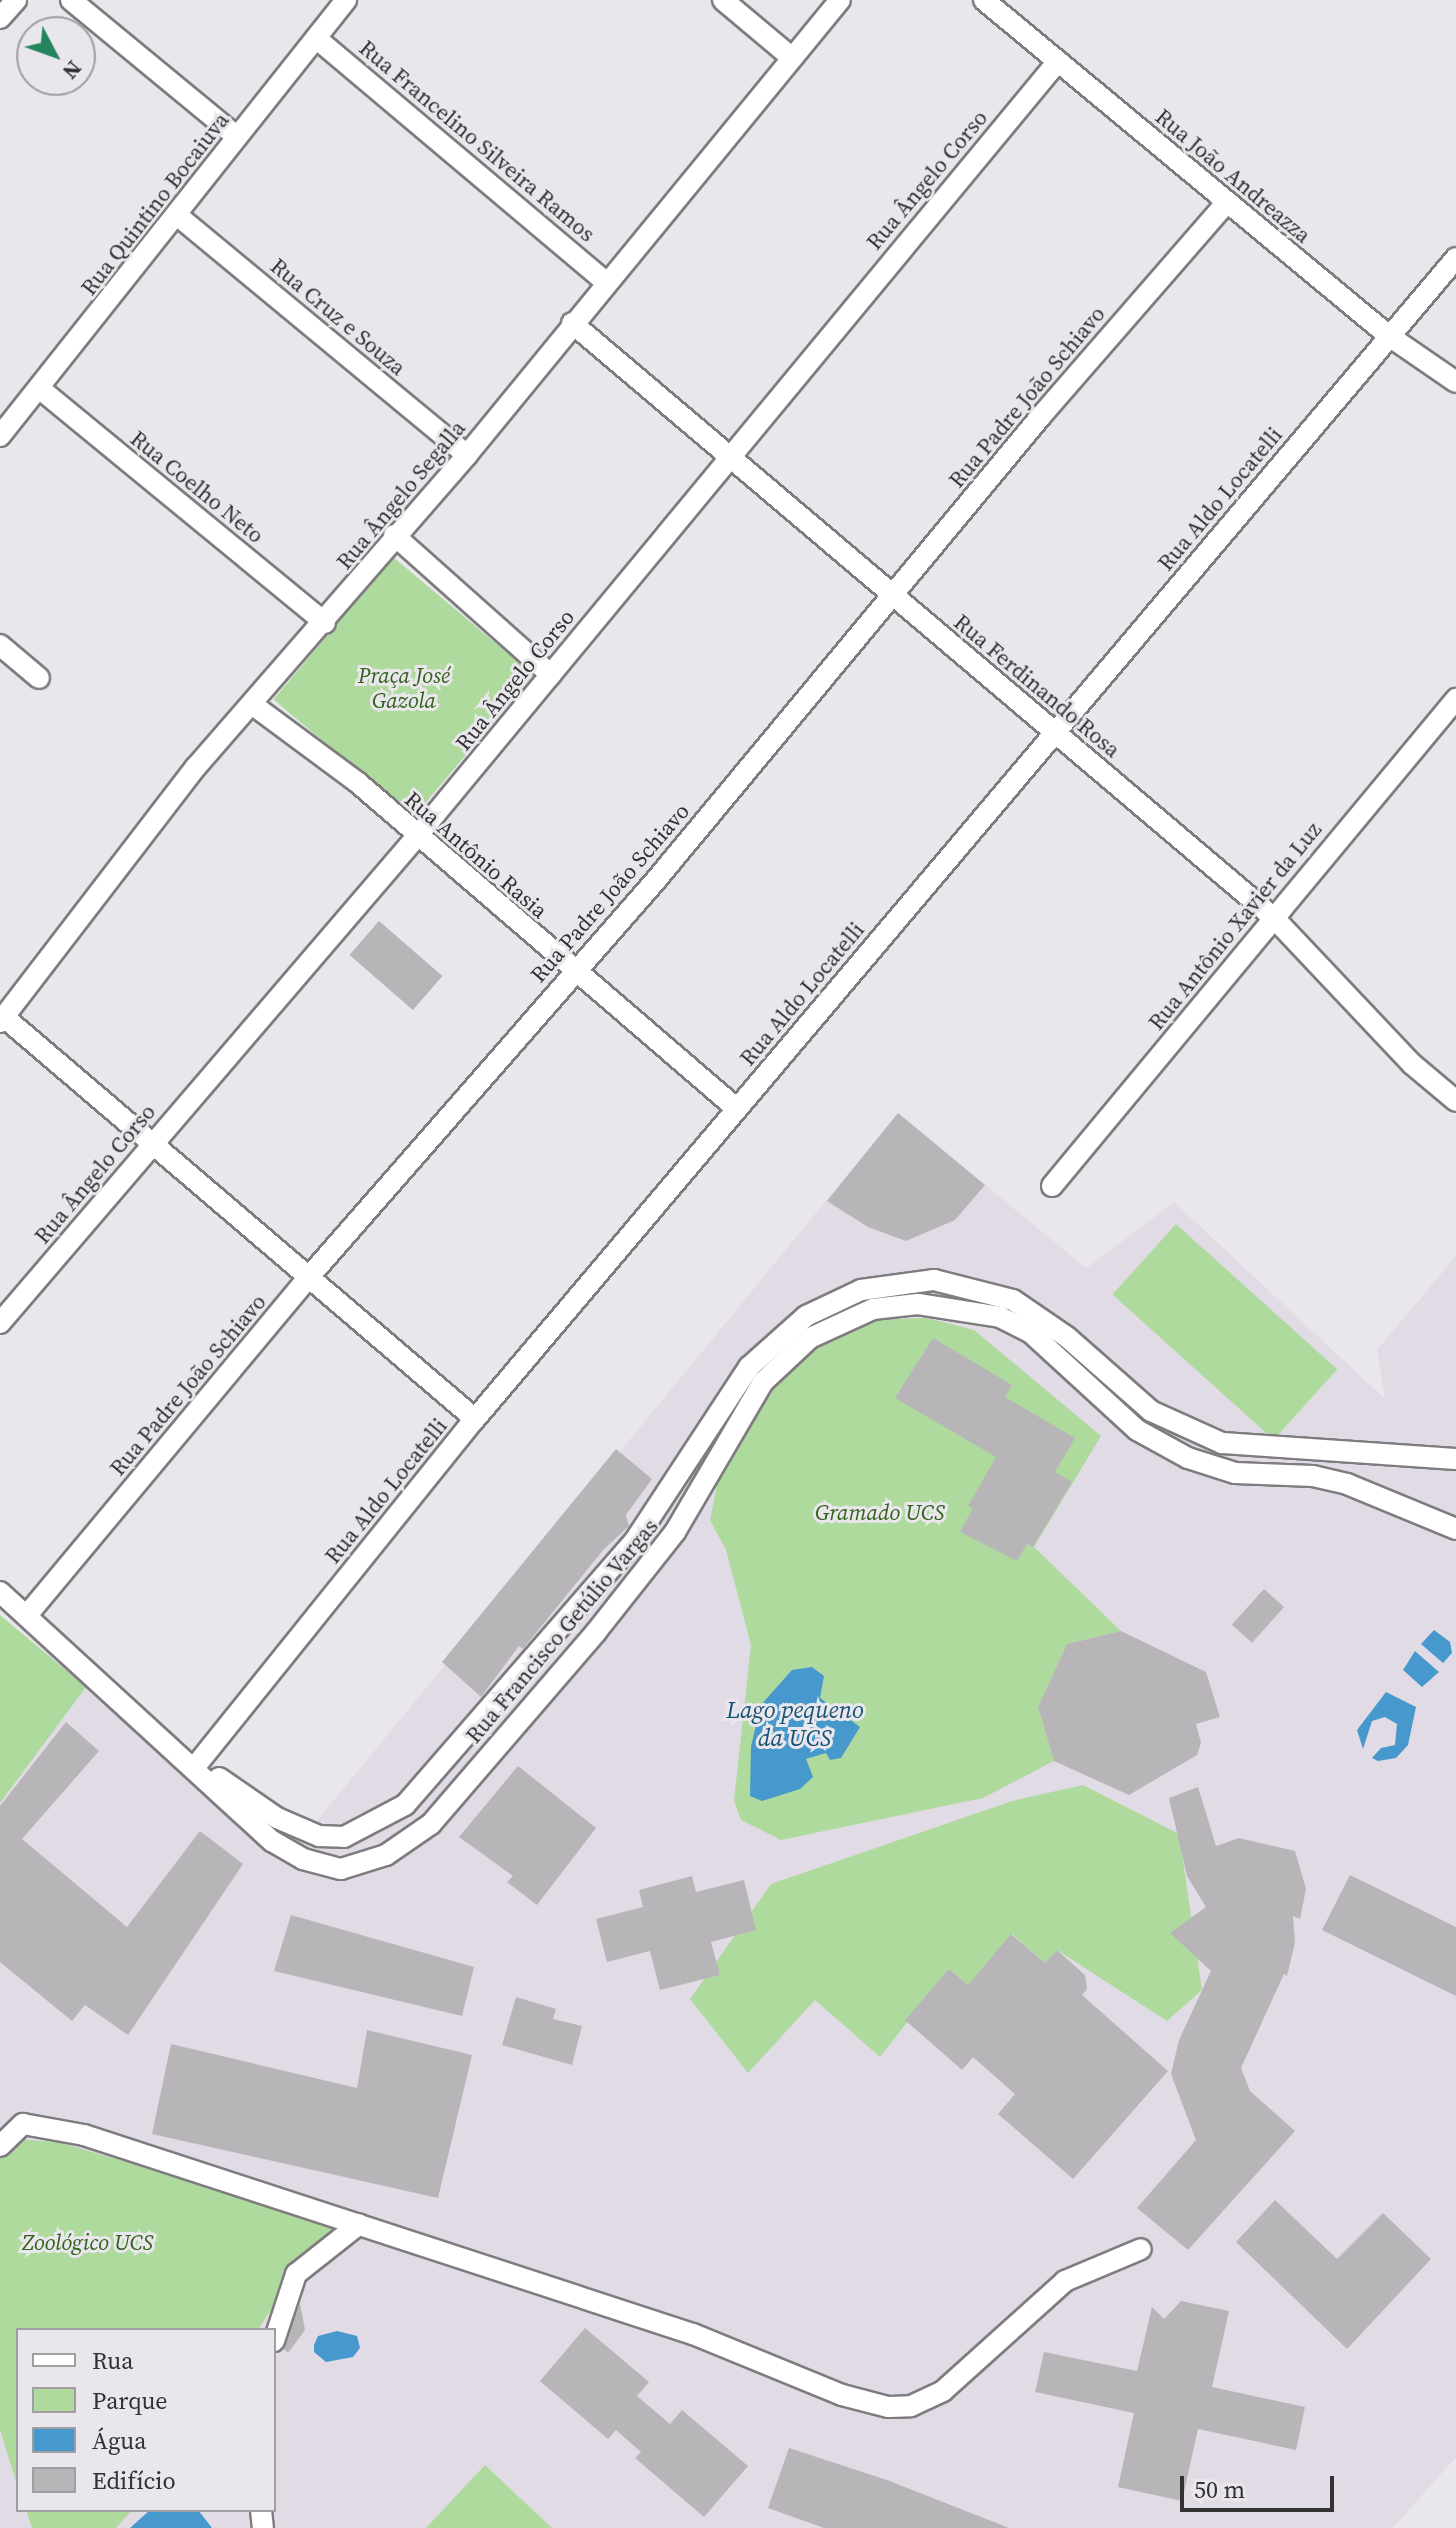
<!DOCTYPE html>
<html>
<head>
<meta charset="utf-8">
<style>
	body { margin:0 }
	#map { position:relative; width:1456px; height:2528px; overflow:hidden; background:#e9e7eb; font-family:"Source Serif 4",serif }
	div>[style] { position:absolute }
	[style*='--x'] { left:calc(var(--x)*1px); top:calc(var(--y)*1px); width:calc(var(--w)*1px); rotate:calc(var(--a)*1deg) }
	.built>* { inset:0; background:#e1dbe6 }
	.green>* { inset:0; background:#afda9e; transform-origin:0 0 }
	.water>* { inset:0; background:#4798cd }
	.building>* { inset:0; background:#b7b5b8; transform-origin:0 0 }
	.roads { filter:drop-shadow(2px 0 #7f7c80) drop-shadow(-2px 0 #7f7c80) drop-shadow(0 2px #7f7c80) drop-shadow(0 -2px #7f7c80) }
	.street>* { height:20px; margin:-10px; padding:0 10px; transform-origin:10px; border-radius:10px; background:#fff }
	span { translate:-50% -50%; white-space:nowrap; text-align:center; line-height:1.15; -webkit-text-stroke:6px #e9e7eb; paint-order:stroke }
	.street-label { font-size:22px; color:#323133 }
	.park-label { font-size:22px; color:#33621b; font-style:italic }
	.water-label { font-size:24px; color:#165377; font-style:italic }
	.legend { position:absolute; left:16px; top:2328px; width:260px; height:184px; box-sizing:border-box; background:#e9e7eb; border:2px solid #a09ea1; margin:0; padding:10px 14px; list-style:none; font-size:24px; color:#323133 }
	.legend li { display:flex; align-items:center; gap:16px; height:40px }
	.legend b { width:40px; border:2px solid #a09ea1 }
	.north { position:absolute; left:16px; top:16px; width:80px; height:80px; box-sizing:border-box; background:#e9e7eb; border:2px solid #a09ea1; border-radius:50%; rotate:131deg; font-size:22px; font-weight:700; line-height:32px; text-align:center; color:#323133 }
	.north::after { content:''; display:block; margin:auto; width:28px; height:36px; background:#23855e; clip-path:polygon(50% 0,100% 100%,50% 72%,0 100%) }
	.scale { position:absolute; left:1180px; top:2476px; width:154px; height:36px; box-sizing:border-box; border:4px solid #323133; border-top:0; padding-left:10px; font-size:24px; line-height:28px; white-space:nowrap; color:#323133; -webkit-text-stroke:6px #e9e7eb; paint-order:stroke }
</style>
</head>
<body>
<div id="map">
	<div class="built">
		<i style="clip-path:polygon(evenodd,898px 1113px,1086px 1268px,1174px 1202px,1385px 1399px,1377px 1350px,1456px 1256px,1456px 2457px,1393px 2528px,0 2528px,0 1616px,293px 1850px,898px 1113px,18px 2330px,274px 2330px,274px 2510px,18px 2510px,18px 2330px)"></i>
	</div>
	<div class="green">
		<i style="left:393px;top:557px;width:183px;height:186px;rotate:40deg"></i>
		<i style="left:1176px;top:1224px;width:217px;height:95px;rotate:42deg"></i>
		<i style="clip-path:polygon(927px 1318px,974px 1330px,1101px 1436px,1034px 1547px,1121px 1631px,1067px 1644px,1038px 1707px,1054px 1761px,983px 1798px,781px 1840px,741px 1820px,734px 1801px,751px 1645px,726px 1550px,710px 1520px,718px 1480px,759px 1406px,802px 1359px,847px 1328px,887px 1319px)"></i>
		<i style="clip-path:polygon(0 1615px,86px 1687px,0 1803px)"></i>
		<i style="clip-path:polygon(1083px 1785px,1179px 1834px,1202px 1990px,1167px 2021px,1057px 1950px,1045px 1963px,1012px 1934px,968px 1985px,949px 1969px,880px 2057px,815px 2000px,748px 2073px,690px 1999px,771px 1884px,1012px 1801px)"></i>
		<i style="clip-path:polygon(13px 2139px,58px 2142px,347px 2226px,294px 2273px,258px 2330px,18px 2330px,18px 2488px,0 2430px,0 2158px)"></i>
		<i style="clip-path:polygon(485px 2465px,552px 2528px,426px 2528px)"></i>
		<i style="clip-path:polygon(26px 2510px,132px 2510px,116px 2528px,32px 2528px)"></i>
	</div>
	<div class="water">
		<i style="clip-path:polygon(1434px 1630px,1450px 1642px,1452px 1653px,1443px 1663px,1421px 1644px)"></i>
		<i style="clip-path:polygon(1415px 1651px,1439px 1672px,1422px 1687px,1403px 1670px)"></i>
		<i style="clip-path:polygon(812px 1667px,824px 1676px,820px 1698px,860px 1727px,841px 1758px,830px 1760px,826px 1753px,806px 1759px,813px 1777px,800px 1789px,762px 1801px,750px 1796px,751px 1746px,761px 1705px,792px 1670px)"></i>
		<i style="clip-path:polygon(1386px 1692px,1416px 1707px,1408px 1745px,1396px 1758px,1378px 1761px,1372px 1758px,1381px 1748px,1395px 1745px,1397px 1724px,1385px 1717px,1372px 1721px,1363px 1749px,1357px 1730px)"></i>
		<i style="clip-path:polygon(337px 2331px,357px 2336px,360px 2348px,353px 2357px,326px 2362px,314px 2352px,314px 2345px,318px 2336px)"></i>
		<i style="clip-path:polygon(150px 2510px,198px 2510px,212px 2528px,130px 2528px)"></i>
	</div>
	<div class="building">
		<i style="left:379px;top:921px;width:84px;height:45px;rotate:41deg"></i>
		<i style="clip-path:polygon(898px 1113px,985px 1185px,955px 1220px,906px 1241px,868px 1227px,827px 1201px)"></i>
		<i style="clip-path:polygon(933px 1338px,1012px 1385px,1005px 1397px,1075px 1438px,1055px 1472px,1072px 1482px,1033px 1547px,1027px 1544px,1017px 1561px,960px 1532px,973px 1508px,968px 1506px,996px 1457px,895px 1398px)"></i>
		<i style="clip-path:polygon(616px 1449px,652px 1479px,626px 1515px,629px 1526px,604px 1549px,523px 1649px,519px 1646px,481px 1697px,442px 1662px)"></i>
		<i style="left:1264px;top:1589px;width:27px;height:48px;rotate:42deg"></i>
		<i style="clip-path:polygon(1121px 1631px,1206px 1672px,1220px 1717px,1196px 1724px,1201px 1743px,1197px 1755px,1129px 1795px,1054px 1761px,1038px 1707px,1067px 1644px)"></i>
		<i style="clip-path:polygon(66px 1722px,99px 1751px,22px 1839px,127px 1927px,200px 1831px,243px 1864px,128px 2035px,85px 2005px,72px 2021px,0 1962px,0 1806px)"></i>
		<i style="clip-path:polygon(518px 1766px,596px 1828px,537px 1905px,507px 1882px,513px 1876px,459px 1837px)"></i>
		<i style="clip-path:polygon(1198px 1787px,1216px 1846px,1239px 1838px,1295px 1851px,1306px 1889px,1300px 1919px,1293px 1916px,1295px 1942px,1287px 1976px,1284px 1974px,1241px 2068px,1250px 2091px,1295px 2131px,1188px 2250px,1137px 2208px,1196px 2140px,1171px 2074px,1179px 2040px,1211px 1971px,1170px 1933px,1206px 1907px,1187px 1876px,1169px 1798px)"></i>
		<i style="clip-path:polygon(1350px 1875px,1456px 1927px,1456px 1996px,1322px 1930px)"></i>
		<i style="clip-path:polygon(692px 1876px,696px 1892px,744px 1880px,756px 1930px,711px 1942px,720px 1975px,660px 1990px,650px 1951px,607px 1962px,596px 1919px,643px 1907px,639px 1890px)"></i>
		<i style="clip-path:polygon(291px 1915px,474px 1967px,462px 2016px,274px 1971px)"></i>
		<i style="clip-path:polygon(1011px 1934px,1045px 1963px,1057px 1950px,1085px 1975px,1087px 1989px,1082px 1995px,1168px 2071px,1073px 2179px,998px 2114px,1015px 2094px,973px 2057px,962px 2070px,905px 2020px,949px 1969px,968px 1985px)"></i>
		<i style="clip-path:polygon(516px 1997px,556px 2009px,553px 2019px,582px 2026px,572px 2065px,502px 2045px)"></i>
		<i style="clip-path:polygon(367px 2030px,472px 2055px,438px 2198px,152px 2134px,171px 2044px,357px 2088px)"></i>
		<i style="clip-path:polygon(1275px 2200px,1337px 2259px,1383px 2213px,1431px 2259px,1347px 2349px,1236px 2242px)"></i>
		<i style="clip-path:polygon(1181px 2301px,1229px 2311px,1212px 2387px,1305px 2407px,1296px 2450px,1198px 2429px,1182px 2501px,1118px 2487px,1134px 2413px,1035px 2392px,1044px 2352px,1137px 2371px,1152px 2307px,1164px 2319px)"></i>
		<i style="clip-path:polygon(300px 2303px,305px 2330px,288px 2353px,284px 2349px)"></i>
		<i style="clip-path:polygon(585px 2328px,649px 2382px,637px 2396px,670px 2424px,682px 2410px,748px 2466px,704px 2517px,635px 2458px,641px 2452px,616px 2430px,608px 2439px,540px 2381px)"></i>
		<i style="clip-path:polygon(789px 2448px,887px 2480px,1009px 2528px,824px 2528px,768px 2508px)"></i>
	</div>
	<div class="roads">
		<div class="street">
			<i style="--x:71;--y:0;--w:215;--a:39.5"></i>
			<i style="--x:723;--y:0;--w:90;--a:40"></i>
			<i style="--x:984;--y:0;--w:526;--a:39.68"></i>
			<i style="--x:1389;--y:336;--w:81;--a:34.5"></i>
			<i style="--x:0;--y:18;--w:24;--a:-48"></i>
			<i style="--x:316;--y:38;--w:379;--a:40.1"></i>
			<i style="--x:178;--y:216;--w:375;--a:39.6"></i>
			<i style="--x:572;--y:323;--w:919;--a:40.28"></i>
			<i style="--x:1273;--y:917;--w:202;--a:46.6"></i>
			<i style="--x:1412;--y:1064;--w:57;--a:40.1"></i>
			<i style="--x:39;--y:388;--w:370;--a:39.4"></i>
			<i style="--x:0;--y:436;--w:557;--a:-51.57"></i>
			<i style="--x:394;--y:535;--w:210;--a:41.7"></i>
			<i style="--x:0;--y:645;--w:51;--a:40.2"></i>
			<i style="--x:253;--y:705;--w:129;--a:36.5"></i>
			<i style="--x:357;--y:782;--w:501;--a:40.71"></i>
			<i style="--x:4;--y:1017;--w:619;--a:40.48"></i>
			<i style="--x:0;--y:1022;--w:322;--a:-52.5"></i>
			<i style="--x:196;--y:767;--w:413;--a:-49"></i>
			<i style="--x:467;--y:455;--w:588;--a:-50.66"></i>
			<i style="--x:1052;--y:1186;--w:633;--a:-50.32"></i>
			<i style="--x:0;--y:1323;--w:643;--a:-49.42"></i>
			<i style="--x:418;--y:835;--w:1004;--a:-50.41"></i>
			<i style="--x:0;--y:1592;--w:369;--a:42.5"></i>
			<i style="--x:272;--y:1841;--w:36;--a:30"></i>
			<i style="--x:303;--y:1859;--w:39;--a:15"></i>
			<i style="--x:341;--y:1869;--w:47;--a:-17.3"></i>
			<i style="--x:386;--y:1855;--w:55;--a:-34.6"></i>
			<i style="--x:431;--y:1824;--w:253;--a:-49.3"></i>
			<i style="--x:596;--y:1632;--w:127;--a:-51.7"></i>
			<i style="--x:675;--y:1532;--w:174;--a:-59.6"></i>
			<i style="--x:763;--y:1382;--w:64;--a:-43.1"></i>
			<i style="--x:810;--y:1338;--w:69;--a:-24.7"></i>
			<i style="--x:873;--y:1309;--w:45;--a:-6.3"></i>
			<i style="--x:918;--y:1304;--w:83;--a:9"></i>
			<i style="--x:1000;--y:1317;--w:34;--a:27"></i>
			<i style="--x:1030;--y:1332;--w:145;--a:42.5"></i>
			<i style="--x:1137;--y:1430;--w:58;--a:28.8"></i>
			<i style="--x:1188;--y:1458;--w:49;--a:17.7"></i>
			<i style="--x:1235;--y:1473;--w:78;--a:2.2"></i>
			<i style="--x:1313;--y:1476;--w:35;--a:13"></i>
			<i style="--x:1347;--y:1484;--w:118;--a:22.4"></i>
			<i style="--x:28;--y:1614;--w:437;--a:-50.2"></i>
			<i style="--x:308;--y:1278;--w:529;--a:-48.83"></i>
			<i style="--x:656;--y:880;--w:603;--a:-50.32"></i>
			<i style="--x:1041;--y:416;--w:284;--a:-49"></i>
			<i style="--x:194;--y:1768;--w:448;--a:-51.2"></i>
			<i style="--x:475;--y:1419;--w:1520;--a:-49.8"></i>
			<i style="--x:219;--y:1778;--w:70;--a:34.6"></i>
			<i style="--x:277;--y:1818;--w:46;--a:23.2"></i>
			<i style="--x:319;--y:1836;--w:25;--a:2"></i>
			<i style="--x:344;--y:1837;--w:69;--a:-27.7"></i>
			<i style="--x:405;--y:1805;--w:352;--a:-49"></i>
			<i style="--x:636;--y:1539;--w:206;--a:-56.7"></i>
			<i style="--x:749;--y:1367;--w:76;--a:-41.8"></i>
			<i style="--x:806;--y:1316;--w:61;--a:-25.3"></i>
			<i style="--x:861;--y:1290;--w:74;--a:-7.8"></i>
			<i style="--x:934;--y:1280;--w:81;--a:14.2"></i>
			<i style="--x:1013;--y:1300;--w:65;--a:34.4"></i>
			<i style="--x:1067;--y:1337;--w:112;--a:41.4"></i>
			<i style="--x:1151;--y:1411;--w:78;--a:24.3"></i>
			<i style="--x:1222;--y:1443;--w:235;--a:3.9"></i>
			<i style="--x:0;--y:2146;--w:32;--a:-44"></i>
			<i style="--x:23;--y:2124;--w:62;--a:10.2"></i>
			<i style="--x:84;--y:2135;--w:641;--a:18.1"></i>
			<i style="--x:693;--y:2334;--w:161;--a:22.3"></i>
			<i style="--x:842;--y:2395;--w:48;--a:14.6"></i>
			<i style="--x:888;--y:2407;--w:23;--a:-2"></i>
			<i style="--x:911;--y:2406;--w:35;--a:-25"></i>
			<i style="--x:943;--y:2391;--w:164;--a:-42"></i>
			<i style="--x:1065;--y:2281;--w:82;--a:-22.8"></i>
			<i style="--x:274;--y:2341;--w:71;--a:-71.8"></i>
			<i style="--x:296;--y:2274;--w:80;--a:-38.4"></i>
			<i style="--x:261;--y:2510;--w:18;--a:84"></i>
		</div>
	</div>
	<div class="street-label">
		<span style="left:477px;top:141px;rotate:40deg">Rua Francelino Silveira Ramos</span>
		<span style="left:1233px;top:176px;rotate:40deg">Rua João Andreazza</span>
		<span style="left:927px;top:180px;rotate:-50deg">Rua Ângelo Corso</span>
		<span style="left:155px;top:204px;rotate:-52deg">Rua Quintino Bocaiuva</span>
		<span style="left:338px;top:317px;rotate:40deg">Rua Cruz e Souza</span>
		<span style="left:1027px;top:397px;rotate:-50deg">Rua Padre João Schiavo</span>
		<span style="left:197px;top:487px;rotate:39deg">Rua Coelho Neto</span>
		<span style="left:401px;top:495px;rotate:-50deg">Rua Ângelo Segalla</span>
		<span style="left:1220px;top:499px;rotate:-50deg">Rua Aldo Locatelli</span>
		<span style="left:515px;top:680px;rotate:-51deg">Rua Ângelo Corso</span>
		<span style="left:1037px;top:686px;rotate:40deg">Rua Ferdinando Rosa</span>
		<span style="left:476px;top:855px;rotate:41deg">Rua Antônio Rasia</span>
		<span style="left:610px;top:893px;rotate:-49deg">Rua Padre João Schiavo</span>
		<span style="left:1235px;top:926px;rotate:-51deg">Rua Antônio Xavier da Luz</span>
		<span style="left:802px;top:994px;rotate:-50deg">Rua Aldo Locatelli</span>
		<span style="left:95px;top:1174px;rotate:-50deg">Rua Ângelo Corso</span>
		<span style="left:188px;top:1385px;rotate:-50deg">Rua Padre João Schiavo</span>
		<span style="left:386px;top:1491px;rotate:-51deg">Rua Aldo Locatelli</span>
		<span style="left:562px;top:1631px;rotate:-50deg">Rua Francisco Getúlio Vargas</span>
	</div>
	<div class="park-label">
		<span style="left:404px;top:688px">Praça José<br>Gazola</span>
		<span style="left:880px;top:1513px">Gramado UCS</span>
		<span style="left:88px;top:2243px">Zoológico UCS</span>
	</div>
	<div class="water-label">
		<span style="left:795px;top:1724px">Lago pequeno<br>da UCS</span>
	</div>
	<ul class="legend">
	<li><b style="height:10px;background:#fff"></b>Rua</li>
	<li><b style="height:22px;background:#afda9e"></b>Parque</li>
	<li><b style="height:22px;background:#4798cd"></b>Água</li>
	<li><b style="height:22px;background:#b7b5b8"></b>Edifício</li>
	</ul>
	<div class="north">N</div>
	<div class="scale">50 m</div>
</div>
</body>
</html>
